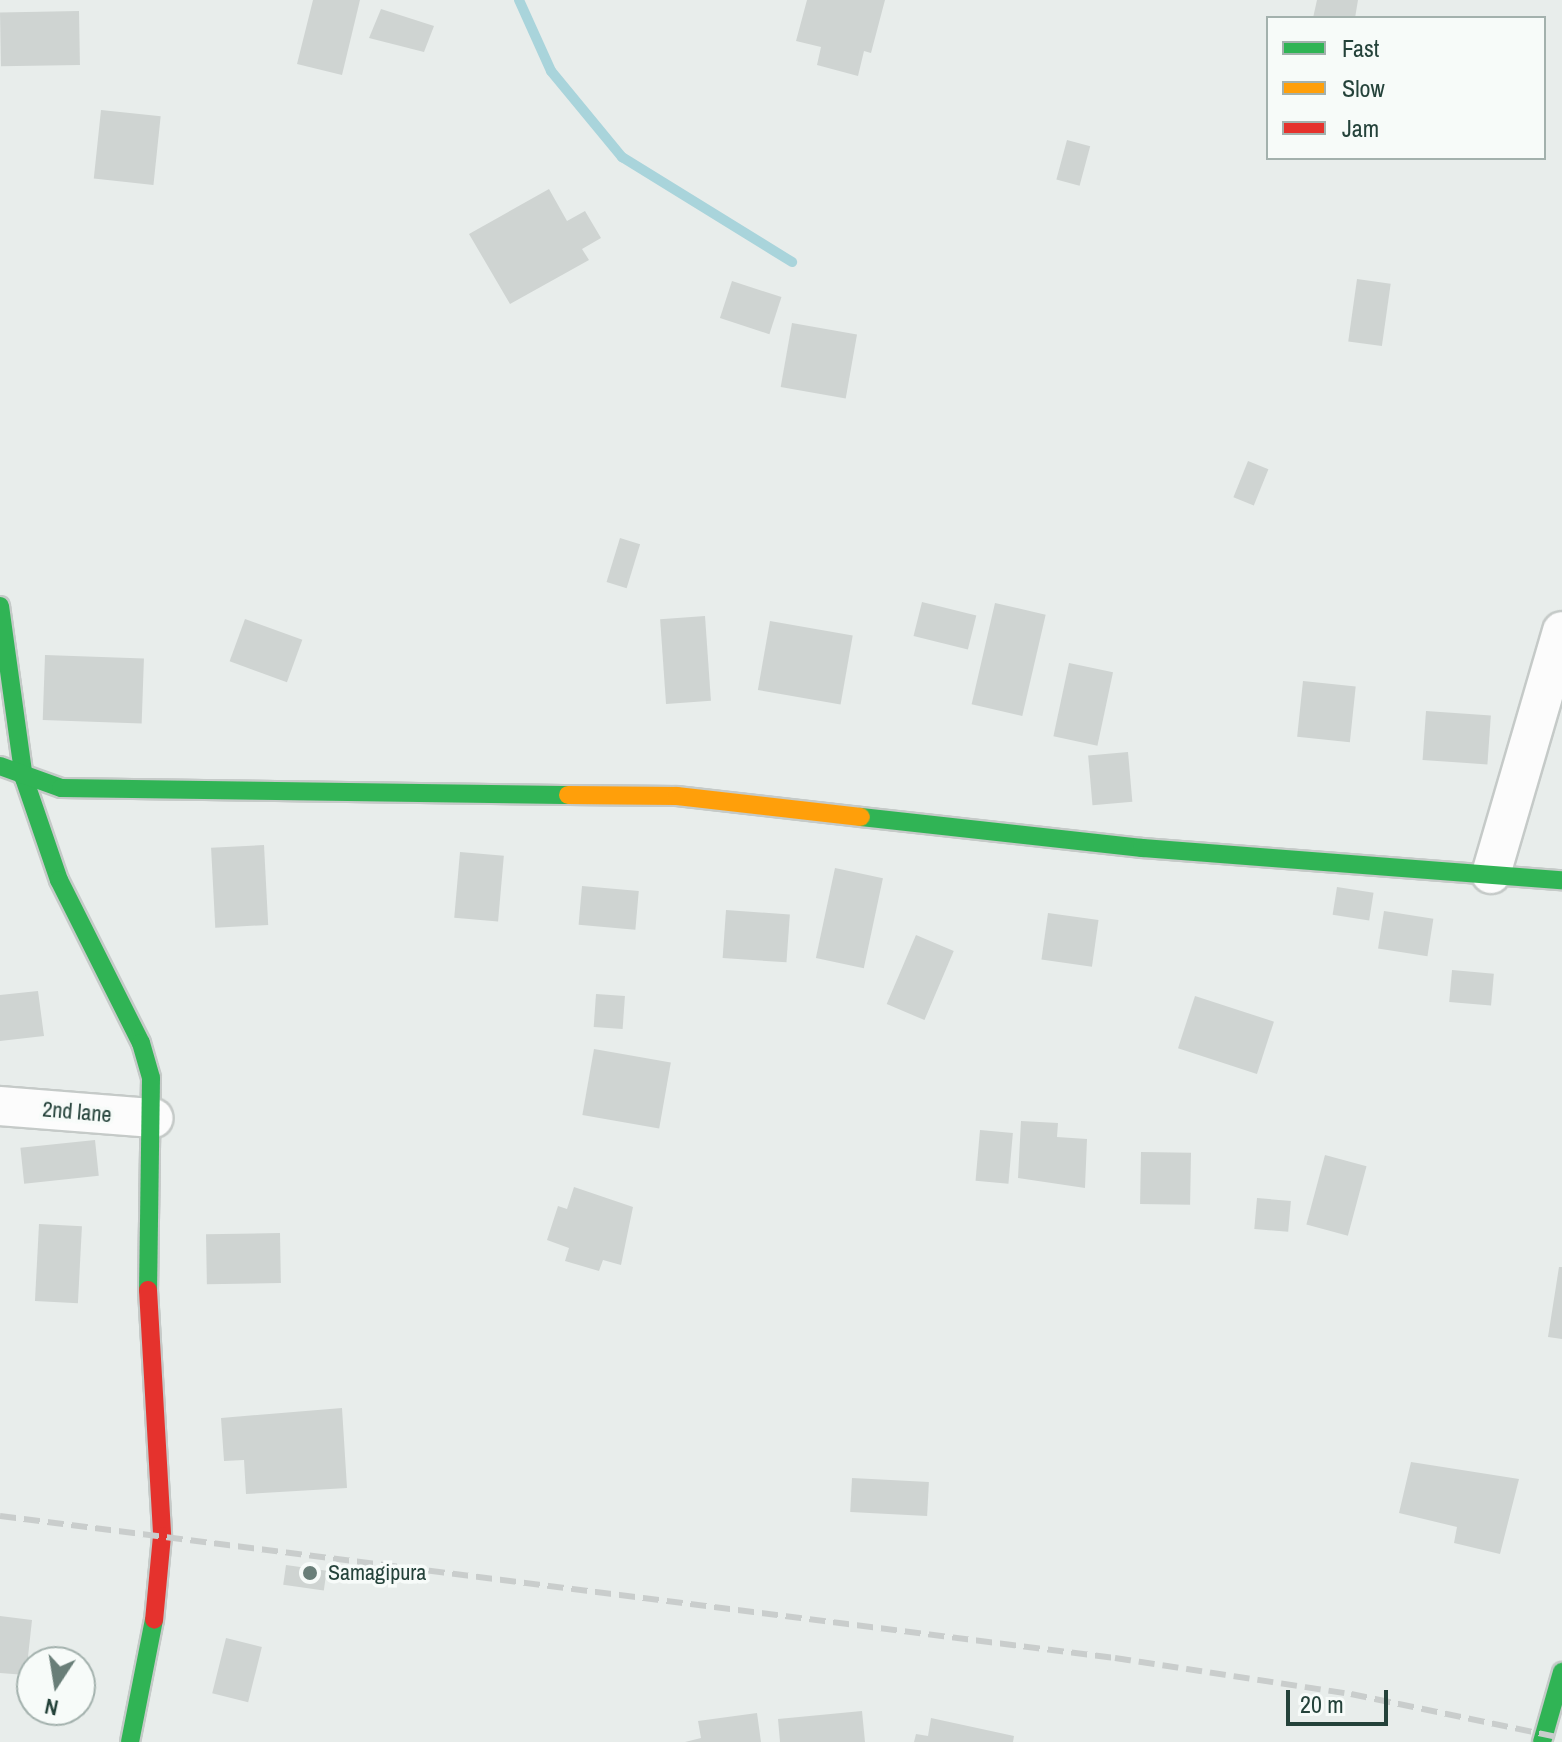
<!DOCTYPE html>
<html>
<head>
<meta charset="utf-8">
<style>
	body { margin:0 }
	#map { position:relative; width:1562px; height:1742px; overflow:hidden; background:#e8edeb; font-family:"Archivo Narrow",sans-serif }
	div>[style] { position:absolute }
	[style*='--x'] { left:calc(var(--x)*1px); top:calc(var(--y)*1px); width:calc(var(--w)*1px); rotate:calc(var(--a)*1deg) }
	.stream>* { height:10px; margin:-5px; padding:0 5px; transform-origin:5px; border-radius:5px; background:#a9d4db }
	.building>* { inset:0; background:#cfd4d2; transform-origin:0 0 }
	.roads { filter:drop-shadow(2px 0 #c5cac8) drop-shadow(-2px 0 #c5cac8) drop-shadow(0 2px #c5cac8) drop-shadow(0 -2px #c5cac8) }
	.street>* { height:38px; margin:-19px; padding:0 19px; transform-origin:19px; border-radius:19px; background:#fcfcfc }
	.fast>* { height:18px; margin:-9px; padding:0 9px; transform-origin:9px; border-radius:9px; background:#30b455 }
	.slow>* { height:18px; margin:-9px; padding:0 9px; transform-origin:9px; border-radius:9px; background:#ff9f0a }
	.jam>* { height:18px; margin:-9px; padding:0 9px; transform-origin:9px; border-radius:9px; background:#e5322d }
	.rail>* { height:6px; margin-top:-3px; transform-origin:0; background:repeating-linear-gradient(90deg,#c9cdcc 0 16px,transparent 0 24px) }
	.dots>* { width:22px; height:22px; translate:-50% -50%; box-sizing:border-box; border:4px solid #f7fbf9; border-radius:50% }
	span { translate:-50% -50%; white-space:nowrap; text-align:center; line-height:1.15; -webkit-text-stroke:7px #f7fbf9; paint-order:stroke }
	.street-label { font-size:22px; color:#24423a }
	.poi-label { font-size:22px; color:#24423a }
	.left { translate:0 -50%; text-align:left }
	.legend { position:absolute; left:1266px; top:16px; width:280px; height:144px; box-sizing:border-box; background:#f7fbf9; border:2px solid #a3b1ad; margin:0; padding:10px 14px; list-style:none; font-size:24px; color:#24423a }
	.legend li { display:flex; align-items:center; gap:16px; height:40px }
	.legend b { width:40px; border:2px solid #a3b1ad }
	.north { position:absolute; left:16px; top:1646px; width:80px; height:80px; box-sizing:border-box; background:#f7fbf9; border:2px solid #a3b1ad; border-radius:50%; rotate:192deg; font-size:22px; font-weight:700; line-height:32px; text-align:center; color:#24423a }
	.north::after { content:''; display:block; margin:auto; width:28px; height:36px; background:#697e78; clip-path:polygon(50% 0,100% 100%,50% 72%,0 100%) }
	.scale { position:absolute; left:1286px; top:1690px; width:102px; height:36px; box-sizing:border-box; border:4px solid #24423a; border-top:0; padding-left:10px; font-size:24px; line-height:28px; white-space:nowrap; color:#24423a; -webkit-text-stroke:6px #f7fbf9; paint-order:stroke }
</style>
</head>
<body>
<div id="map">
	<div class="stream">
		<i style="--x:519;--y:0;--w:78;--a:65.7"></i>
		<i style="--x:551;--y:71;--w:112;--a:50.5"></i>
		<i style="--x:622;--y:157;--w:200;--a:31.7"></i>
	</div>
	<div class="building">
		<i style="clip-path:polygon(313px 0,360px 0,342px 75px,297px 64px)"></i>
		<i style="clip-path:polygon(807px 0,885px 0,871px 53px,864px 51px,858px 76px,817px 65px,821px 47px,796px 41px)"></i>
		<i style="clip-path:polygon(1317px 0,1358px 0,1355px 18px,1313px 18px)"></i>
		<i style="clip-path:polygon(381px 9px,434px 26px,424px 52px,369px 38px)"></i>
		<i style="left:79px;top:11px;width:54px;height:79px;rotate:89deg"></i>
		<i style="left:101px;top:110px;width:60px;height:69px;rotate:6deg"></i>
		<i style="left:1067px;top:140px;width:24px;height:41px;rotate:15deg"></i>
		<i style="clip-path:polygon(549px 189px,567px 221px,585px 211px,601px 238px,582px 249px,589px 260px,510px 304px,469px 234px)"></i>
		<i style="left:1357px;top:279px;width:34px;height:63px;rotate:8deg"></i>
		<i style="left:732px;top:281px;width:52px;height:39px;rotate:18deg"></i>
		<i style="left:792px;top:323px;width:66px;height:65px;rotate:10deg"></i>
		<i style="left:1248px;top:461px;width:22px;height:39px;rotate:22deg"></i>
		<i style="left:620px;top:538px;width:21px;height:46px;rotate:17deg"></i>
		<i style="left:922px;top:602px;width:56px;height:35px;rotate:14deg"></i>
		<i style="left:995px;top:603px;width:52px;height:104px;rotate:13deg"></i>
		<i style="left:705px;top:616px;width:85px;height:45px;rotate:86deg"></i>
		<i style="left:245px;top:619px;width:61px;height:45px;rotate:20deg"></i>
		<i style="left:770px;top:621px;width:84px;height:70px;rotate:10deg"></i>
		<i style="left:45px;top:655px;width:99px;height:65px;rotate:2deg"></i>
		<i style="left:1069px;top:663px;width:45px;height:75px;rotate:12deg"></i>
		<i style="left:1303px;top:681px;width:53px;height:56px;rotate:6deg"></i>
		<i style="left:1426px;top:711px;width:65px;height:49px;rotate:4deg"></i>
		<i style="left:1128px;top:752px;width:50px;height:40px;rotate:85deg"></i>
		<i style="left:264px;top:845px;width:80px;height:53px;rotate:87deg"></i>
		<i style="left:460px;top:852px;width:44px;height:66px;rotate:5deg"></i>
		<i style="left:835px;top:868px;width:49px;height:92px;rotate:12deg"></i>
		<i style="left:582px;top:886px;width:57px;height:39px;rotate:5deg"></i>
		<i style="left:1337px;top:887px;width:37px;height:28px;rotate:9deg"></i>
		<i style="left:726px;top:910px;width:64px;height:48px;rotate:4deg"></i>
		<i style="left:1384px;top:911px;width:50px;height:38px;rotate:9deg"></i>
		<i style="left:1048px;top:913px;width:51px;height:47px;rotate:8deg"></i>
		<i style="left:916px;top:935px;width:41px;height:75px;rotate:23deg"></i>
		<i style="left:1452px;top:970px;width:42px;height:32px;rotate:5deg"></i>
		<i style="clip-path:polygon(38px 991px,44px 1036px,0 1041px,0 995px)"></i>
		<i style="left:596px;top:994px;width:29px;height:33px;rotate:4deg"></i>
		<i style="left:1195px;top:996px;width:83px;height:55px;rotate:18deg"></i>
		<i style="left:594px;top:1049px;width:78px;height:67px;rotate:10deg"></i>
		<i style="clip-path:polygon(1021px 1121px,1058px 1123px,1057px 1137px,1087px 1139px,1085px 1188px,1018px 1178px)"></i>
		<i style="left:980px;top:1130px;width:33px;height:51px;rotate:5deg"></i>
		<i style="left:95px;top:1140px;width:36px;height:75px;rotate:84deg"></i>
		<i style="left:1141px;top:1152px;width:50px;height:52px;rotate:1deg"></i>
		<i style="left:1325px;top:1155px;width:43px;height:72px;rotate:15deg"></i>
		<i style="clip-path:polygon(574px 1187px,633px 1207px,621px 1265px,603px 1260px,599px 1271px,565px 1261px,569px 1248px,547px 1240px,558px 1206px,567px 1209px)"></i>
		<i style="left:1257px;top:1198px;width:34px;height:31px;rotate:5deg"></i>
		<i style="left:39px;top:1224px;width:43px;height:77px;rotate:3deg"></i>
		<i style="left:280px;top:1233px;width:50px;height:74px;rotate:89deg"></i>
		<i style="clip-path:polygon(1559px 1267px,1562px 1267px,1562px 1339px,1548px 1337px)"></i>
		<i style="clip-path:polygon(342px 1408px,347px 1488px,246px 1494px,244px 1460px,224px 1461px,221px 1418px)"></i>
		<i style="clip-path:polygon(1411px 1462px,1519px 1479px,1500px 1554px,1454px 1543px,1457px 1527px,1399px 1513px)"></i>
		<i style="left:852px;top:1478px;width:77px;height:34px;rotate:3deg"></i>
		<i style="left:286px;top:1565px;width:41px;height:20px;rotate:8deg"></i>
		<i style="clip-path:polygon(0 1616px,32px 1620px,26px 1675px,0 1673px)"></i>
		<i style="left:226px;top:1638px;width:37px;height:57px;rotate:14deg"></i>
		<i style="clip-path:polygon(862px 1711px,865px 1742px,780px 1742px,778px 1719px)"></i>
		<i style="clip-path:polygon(757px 1713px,761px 1742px,685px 1742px,701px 1738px,698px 1721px)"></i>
		<i style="clip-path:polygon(931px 1718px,1014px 1736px,1013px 1742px,914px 1742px,916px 1734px,928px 1736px)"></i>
	</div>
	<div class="roads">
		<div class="street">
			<i style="--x:1491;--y:874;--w:253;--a:-73.7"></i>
			<i style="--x:0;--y:1106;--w:154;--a:4.5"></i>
		</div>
		<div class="fast">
			<i style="--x:0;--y:606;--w:174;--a:82.1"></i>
			<i style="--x:24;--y:778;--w:108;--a:71.1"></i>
			<i style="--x:59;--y:880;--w:182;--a:63.3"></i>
			<i style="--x:141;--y:1043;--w:36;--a:74"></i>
			<i style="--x:151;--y:1078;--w:212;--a:90.8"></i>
			<i style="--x:0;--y:766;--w:65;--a:19.8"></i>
			<i style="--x:61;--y:788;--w:507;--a:0.79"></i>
			<i style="--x:861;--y:817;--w:283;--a:6.3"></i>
			<i style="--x:1142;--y:848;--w:421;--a:4.4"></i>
			<i style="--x:130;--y:1742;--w:124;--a:-78.9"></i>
			<i style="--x:1542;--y:1742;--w:73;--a:-74.1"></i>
		</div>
		<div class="slow">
			<i style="--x:568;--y:795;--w:109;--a:0.5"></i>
			<i style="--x:677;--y:796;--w:185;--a:6.5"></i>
		</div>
		<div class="jam">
			<i style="--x:148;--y:1290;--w:246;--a:86.7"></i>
			<i style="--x:162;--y:1536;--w:84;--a:95.4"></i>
		</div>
	</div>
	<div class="rail">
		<i style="--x:0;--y:1516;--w:1124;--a:7.26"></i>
		<i style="--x:1115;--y:1658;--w:239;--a:8.7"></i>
		<i style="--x:1351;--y:1694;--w:216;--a:11.8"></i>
	</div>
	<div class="dots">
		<i style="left:310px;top:1573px;background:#697e78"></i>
	</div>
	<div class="street-label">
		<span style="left:77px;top:1112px;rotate:5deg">2nd lane</span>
	</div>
	<div class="poi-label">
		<span class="left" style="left:328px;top:1573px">Samagipura</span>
	</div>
	<ul class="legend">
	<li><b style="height:10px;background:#30b455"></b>Fast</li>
	<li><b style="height:10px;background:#ff9f0a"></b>Slow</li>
	<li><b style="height:10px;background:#e5322d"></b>Jam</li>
	</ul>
	<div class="north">N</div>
	<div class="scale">20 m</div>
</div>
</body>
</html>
